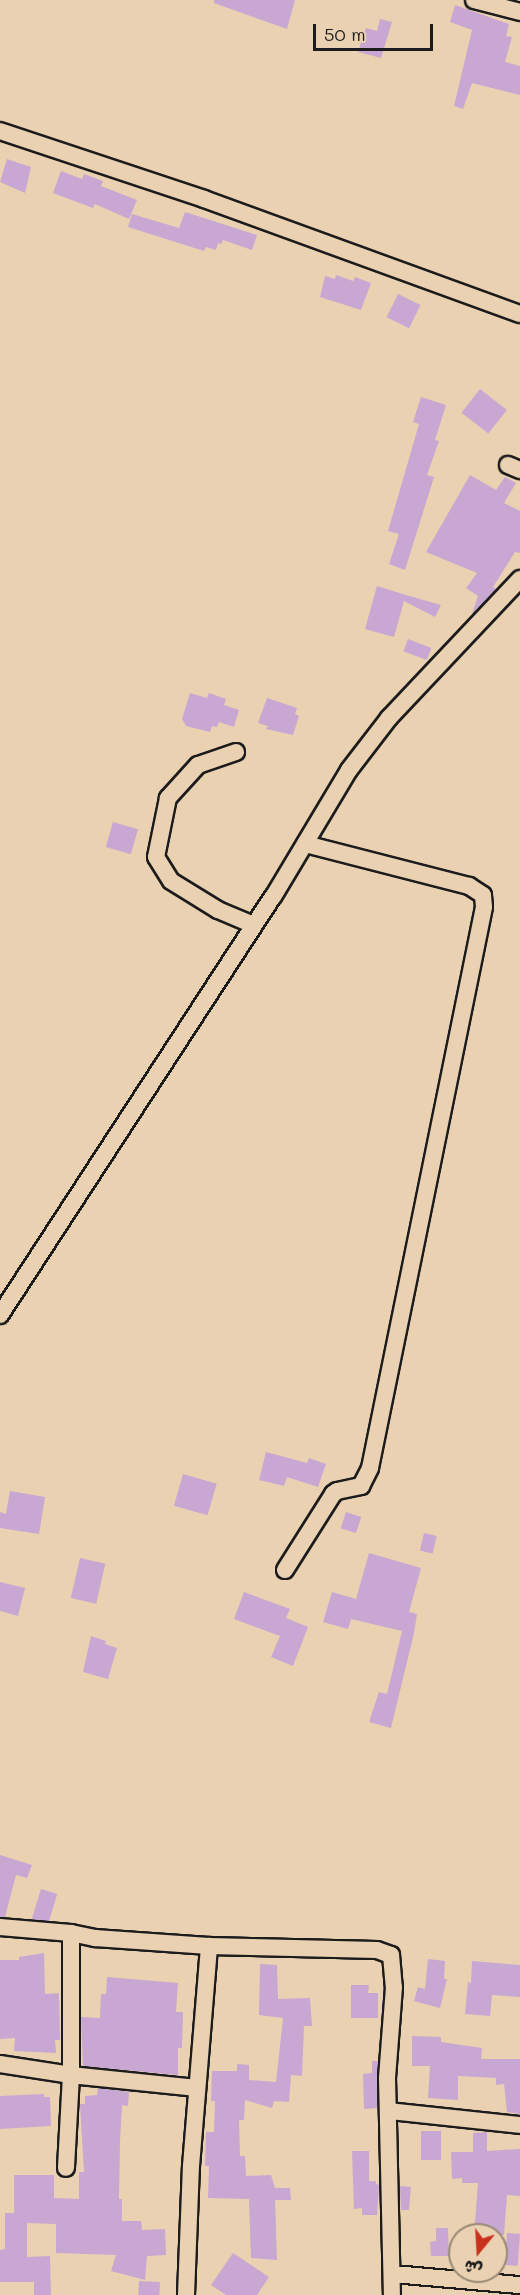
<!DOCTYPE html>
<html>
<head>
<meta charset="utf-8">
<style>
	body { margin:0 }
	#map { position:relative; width:520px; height:2295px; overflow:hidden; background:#ead1b2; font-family:Mali,"Playpen Sans Arabic",sans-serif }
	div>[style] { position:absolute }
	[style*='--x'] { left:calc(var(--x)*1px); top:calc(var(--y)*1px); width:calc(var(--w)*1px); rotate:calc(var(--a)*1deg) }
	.building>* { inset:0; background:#c8a7d2; transform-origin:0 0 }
	.roads { filter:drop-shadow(2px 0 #1c1c1c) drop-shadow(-2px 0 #1c1c1c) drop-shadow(0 2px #1c1c1c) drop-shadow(0 -2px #1c1c1c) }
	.minor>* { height:16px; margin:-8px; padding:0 8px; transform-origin:8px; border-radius:8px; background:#ead1b2 }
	span { translate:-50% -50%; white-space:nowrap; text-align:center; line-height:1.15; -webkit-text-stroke:4.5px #ead1b2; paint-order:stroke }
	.north { position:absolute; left:448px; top:2223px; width:60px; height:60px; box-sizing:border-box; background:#ead1b2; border:2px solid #988976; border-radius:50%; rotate:198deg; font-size:16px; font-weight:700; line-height:24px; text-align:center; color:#1c1c1c }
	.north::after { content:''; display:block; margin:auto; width:21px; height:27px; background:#c8321e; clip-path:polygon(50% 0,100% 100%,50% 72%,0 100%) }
	.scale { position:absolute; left:313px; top:24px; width:120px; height:27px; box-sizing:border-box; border:3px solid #1c1c1c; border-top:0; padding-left:8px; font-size:18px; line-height:21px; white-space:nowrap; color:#1c1c1c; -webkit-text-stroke:4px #ead1b2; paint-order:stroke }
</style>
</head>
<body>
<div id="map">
	<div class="building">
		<i style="clip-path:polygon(214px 0,295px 0,287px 29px,214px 3px)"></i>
		<i style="clip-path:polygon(455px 5px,509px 24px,506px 36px,512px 37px,505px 62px,520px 66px,520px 95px,472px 83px,463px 109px,454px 106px,472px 30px,450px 22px)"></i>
		<i style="clip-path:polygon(380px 19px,392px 22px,381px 58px,358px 52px,366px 28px,377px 31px)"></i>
		<i style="clip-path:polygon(7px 159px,31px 167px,25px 193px,0 182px)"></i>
		<i style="clip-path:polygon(61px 171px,82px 179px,84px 174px,103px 181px,101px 186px,137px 200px,129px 219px,95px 204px,93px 208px,53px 193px)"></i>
		<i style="clip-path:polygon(185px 212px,257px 235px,252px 250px,223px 240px,221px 244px,218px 243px,216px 250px,206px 247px,204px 251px,128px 227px,132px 214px,179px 228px)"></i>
		<i style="clip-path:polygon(336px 275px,353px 281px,355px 277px,371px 283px,361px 310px,320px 297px,325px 276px,335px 279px)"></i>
		<i style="left:398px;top:294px;width:25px;height:26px;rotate:26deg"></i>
		<i style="left:480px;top:389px;width:34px;height:30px;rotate:38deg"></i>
		<i style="clip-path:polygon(421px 397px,446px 405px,435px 440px,439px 441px,427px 475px,434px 477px,405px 570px,389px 564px,399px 534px,388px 531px,419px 424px,413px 422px)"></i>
		<i style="clip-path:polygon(470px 475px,496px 490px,505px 477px,516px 483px,504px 503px,520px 511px,520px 553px,515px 552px,493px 587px,496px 589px,472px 614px,478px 596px,466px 588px,477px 573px,426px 552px)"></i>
		<i style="clip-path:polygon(377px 586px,406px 595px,441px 605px,435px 617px,404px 601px,394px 637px,365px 629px)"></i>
		<i style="left:408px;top:639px;width:25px;height:13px;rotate:21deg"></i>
		<i style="clip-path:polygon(190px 693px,207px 698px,209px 693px,226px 699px,224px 705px,239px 710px,234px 727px,219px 722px,217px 727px,212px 726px,210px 732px,186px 726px,182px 719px)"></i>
		<i style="clip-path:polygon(267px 698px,297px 708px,295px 714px,299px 716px,293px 735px,266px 729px,268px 726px,258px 723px)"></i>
		<i style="left:113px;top:822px;width:26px;height:26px;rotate:16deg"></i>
		<i style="clip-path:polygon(266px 1452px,307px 1463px,309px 1458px,326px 1464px,318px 1487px,287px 1477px,284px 1486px,259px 1480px)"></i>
		<i style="left:183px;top:1474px;width:35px;height:33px;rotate:16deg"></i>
		<i style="clip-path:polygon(10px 1491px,45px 1497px,39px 1534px,0 1528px,0 1512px,6px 1514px)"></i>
		<i style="left:346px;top:1512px;width:16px;height:17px;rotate:18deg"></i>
		<i style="left:424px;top:1533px;width:13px;height:18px;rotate:13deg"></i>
		<i style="clip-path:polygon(369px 1553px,421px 1568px,409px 1612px,417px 1614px,414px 1633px,391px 1728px,369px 1722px,379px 1692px,387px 1694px,402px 1631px,351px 1619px,348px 1629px,323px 1622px,332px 1592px,356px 1599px)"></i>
		<i style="left:80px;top:1558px;width:26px;height:41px;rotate:13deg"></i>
		<i style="clip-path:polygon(0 1582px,25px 1588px,18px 1616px,0 1611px)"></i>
		<i style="clip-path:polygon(244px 1592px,290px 1609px,286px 1618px,308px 1627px,293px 1666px,271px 1657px,280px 1636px,234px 1619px)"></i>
		<i style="clip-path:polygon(91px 1636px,106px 1641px,105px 1644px,117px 1648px,108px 1679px,83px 1672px)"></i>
		<i style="clip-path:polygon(0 1855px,32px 1865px,27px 1878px,16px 1875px,5px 1917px,0 1917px)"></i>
		<i style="left:41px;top:1889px;width:17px;height:31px;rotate:17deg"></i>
		<i style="clip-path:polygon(44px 1953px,45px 1994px,59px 1993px,60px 2040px,55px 2040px,56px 2053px,14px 2051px,15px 2038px,0 2039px,0 1960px,19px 1960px,19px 1957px)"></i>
		<i style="clip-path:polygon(428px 1959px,445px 1961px,444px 1979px,447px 1979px,440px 2008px,414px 2001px,418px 1987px,425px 1989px)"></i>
		<i style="clip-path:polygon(472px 1961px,520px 1965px,520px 1997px,492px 1995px,490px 2016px,465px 2014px,468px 1982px,471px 1983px)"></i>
		<i style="clip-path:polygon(260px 1964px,277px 1965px,278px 1999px,310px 1998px,312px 2026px,304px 2026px,302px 2076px,291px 2075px,289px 2102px,274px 2101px,272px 2108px,245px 2100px,244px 2120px,239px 2120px,240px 2156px,245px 2156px,246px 2176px,271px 2175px,275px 2188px,290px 2188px,291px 2200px,275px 2200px,277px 2260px,251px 2258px,249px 2199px,208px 2198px,209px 2166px,205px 2166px,206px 2132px,214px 2132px,215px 2101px,211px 2101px,212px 2071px,237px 2071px,237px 2064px,249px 2065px,249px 2080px,276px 2082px,283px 2018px,259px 2015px)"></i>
		<i style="clip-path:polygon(107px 1977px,178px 1983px,176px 2012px,183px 2012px,182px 2048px,178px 2048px,178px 2075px,83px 2066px,81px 2017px,100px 2018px,101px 1994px,106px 1994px)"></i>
		<i style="clip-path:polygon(351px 1985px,369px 1985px,368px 1993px,378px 1993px,378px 2018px,351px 2018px)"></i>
		<i style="clip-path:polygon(412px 2036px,441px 2037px,441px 2042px,482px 2048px,481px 2059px,520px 2059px,520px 2114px,507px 2112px,504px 2084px,496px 2085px,496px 2078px,458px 2076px,458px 2100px,428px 2098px,430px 2066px,412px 2066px)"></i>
		<i style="clip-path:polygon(372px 2061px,378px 2061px,377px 2108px,364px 2109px,363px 2074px,372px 2073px)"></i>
		<i style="clip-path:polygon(98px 2088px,129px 2092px,128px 2106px,122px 2105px,120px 2141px,119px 2199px,122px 2199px,122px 2221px,141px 2221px,142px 2230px,165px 2229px,166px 2255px,147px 2256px,145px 2280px,111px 2271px,116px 2255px,56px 2253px,56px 2224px,27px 2223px,27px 2257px,50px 2256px,51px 2295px,34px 2295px,34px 2282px,0 2282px,0 2250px,5px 2249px,5px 2213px,14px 2213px,14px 2175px,54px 2175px,54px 2198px,79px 2199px,79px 2172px,84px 2172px,80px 2104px,85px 2104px,85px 2096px,97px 2095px)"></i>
		<i style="clip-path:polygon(44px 2094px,44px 2097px,50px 2097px,51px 2126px,0 2129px,0 2096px)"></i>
		<i style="left:421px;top:2131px;width:20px;height:29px"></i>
		<i style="clip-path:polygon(487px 2132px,487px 2151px,520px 2149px,520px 2196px,507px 2195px,504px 2235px,474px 2235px,478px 2183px,462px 2183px,462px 2178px,452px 2179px,451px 2152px,473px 2152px,473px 2133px)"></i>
		<i style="clip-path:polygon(352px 2151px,369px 2151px,369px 2181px,376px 2181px,376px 2184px,379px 2185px,377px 2215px,362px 2215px,362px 2208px,354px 2209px)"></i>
		<i style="clip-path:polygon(400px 2186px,411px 2187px,409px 2210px,401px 2210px)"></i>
		<i style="clip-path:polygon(436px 2228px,448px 2228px,449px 2256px,431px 2256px,430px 2242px,436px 2241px)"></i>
		<i style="left:507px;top:2233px;width:13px;height:32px;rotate:4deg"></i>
		<i style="clip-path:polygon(233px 2253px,269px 2277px,257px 2295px,226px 2295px,211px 2285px)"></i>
		<i style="left:139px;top:2281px;width:21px;height:14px;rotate:3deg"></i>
	</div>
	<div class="roads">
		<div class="minor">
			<i style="--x:474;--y:0;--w:48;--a:14.6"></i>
			<i style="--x:0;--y:131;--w:215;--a:18.4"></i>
			<i style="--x:204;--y:199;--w:336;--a:20"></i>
			<i style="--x:508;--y:465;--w:13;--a:23"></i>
			<i style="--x:236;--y:752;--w:40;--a:161.1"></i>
			<i style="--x:198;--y:765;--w:45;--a:132.3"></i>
			<i style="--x:168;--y:798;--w:60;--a:101.5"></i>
			<i style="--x:156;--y:857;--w:28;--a:58"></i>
			<i style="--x:171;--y:881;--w:55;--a:31.7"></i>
			<i style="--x:218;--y:910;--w:39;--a:23"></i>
			<i style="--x:0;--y:1315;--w:499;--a:-56.9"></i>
			<i style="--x:273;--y:897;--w:148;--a:-59.1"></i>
			<i style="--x:349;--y:770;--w:66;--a:-52.4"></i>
			<i style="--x:389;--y:718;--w:191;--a:-46.7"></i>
			<i style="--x:285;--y:1570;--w:90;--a:-57.7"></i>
			<i style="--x:333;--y:1494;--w:5;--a:-37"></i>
			<i style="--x:337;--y:1491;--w:25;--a:-12"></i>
			<i style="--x:361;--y:1486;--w:20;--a:-63"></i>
			<i style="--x:370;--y:1468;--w:572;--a:-78.51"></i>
			<i style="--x:484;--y:907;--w:12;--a:-95"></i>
			<i style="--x:483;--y:895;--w:17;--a:-147"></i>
			<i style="--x:469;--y:886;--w:169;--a:-165.6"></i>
			<i style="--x:0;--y:1927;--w:71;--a:4.8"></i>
			<i style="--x:71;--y:1933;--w:142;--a:90"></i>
			<i style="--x:71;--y:2075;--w:93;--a:93.1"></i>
			<i style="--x:71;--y:1933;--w:25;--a:12"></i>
			<i style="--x:95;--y:1938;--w:114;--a:4"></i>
			<i style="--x:209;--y:1946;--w:168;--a:1.4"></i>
			<i style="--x:377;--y:1950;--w:15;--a:20"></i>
			<i style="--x:391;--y:1955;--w:32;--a:85"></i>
			<i style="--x:394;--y:1987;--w:91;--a:94.4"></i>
			<i style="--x:387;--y:2078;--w:217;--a:88.7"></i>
			<i style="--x:0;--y:2064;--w:72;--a:8.8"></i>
			<i style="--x:71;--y:2075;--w:126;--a:5.9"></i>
			<i style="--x:389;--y:2111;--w:132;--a:6.1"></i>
			<i style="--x:393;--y:2274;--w:127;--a:5"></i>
			<i style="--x:186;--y:2295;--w:129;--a:-87.8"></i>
			<i style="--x:191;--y:2166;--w:221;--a:-85.3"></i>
		</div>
	</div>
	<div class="north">ش</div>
	<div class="scale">50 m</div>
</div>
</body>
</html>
